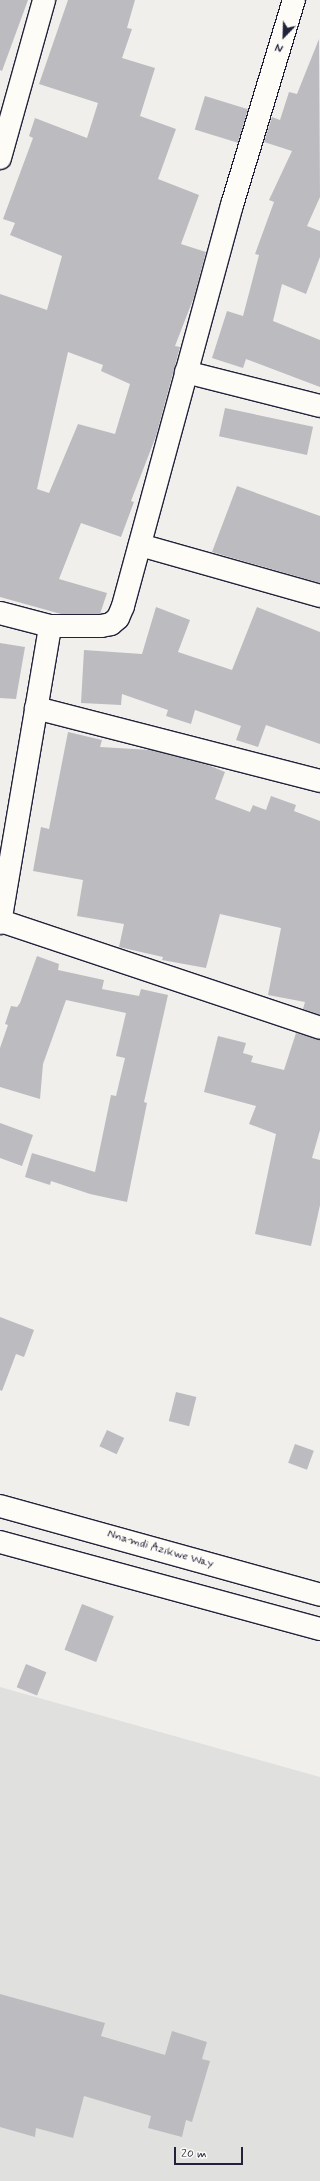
<!DOCTYPE html>
<html>
<head>
<meta charset="utf-8">
<style>
	body { margin:0 }
	#map { position:relative; width:320px; height:2181px; overflow:hidden; background:#f0efec; font-family:Mynerve,sans-serif }
	div>[style] { position:absolute }
	[style*='--x'] { left:calc(var(--x)*1px); top:calc(var(--y)*1px); width:calc(var(--w)*1px); rotate:calc(var(--a)*1deg) }
	.built>* { inset:0; background:#e0e0df }
	.building>* { inset:0; background:#bcbcc0; transform-origin:0 0 }
	.roads { filter:drop-shadow(1px 0 #22223b) drop-shadow(-1px 0 #22223b) drop-shadow(0 1px #22223b) drop-shadow(0 -1px #22223b) }
	.minor>* { height:22px; margin:-11px; padding:0 11px; transform-origin:11px; border-radius:11px; background:#fdfcf7 }
	.trunk>* { height:22px; margin:-11px; padding:0 11px; transform-origin:11px; border-radius:11px; background:#fdfcf7 }
	span { translate:-50% -50%; white-space:nowrap; text-align:center; line-height:1.15; -webkit-text-stroke:4px #fdfcf7; paint-order:stroke }
	.street-label { font-size:12px; color:#22223b }
	.north { position:absolute; left:264px; top:16px; width:40px; height:40px; -webkit-text-stroke:3px #fdfcf7; paint-order:stroke; rotate:203deg; font-size:11px; font-weight:700; line-height:16px; text-align:center; color:#22223b }
	.north::after { content:''; display:block; margin:auto; width:14px; height:18px; background:#22223b; clip-path:polygon(50% 0,100% 100%,50% 72%,0 100%) }
	.scale { position:absolute; left:174px; top:2147px; width:69px; height:18px; box-sizing:border-box; border:2px solid #22223b; border-top:0; padding-left:5px; font-size:12px; line-height:14px; white-space:nowrap; color:#22223b; -webkit-text-stroke:3px #fdfcf7; paint-order:stroke }
</style>
</head>
<body>
<div id="map">
	<div class="built">
		<i style="clip-path:polygon(0 1687px,320px 1777px,320px 2181px,0 2181px)"></i>
	</div>
	<div class="building">
		<i style="clip-path:polygon(0 0,28px 0,2px 71px,0 70px)"></i>
		<i style="clip-path:polygon(evenodd,68px 0,135px 0,127px 28px,132px 29px,122px 58px,155px 68px,140px 116px,176px 129px,158px 179px,199px 195px,181px 244px,206px 252px,194px 297px,175px 346px,180px 347px,156px 436px,131px 501px,134px 502px,121px 537px,81px 523px,59px 579px,107px 593px,100px 614px,61px 614px,0 597px,0 294px,47px 310px,62px 256px,10px 235px,15px 223px,3px 219px,33px 138px,29px 136px,35px 118px,87px 138px,98px 103px,39px 84px,68px 0,68px 352px,103px 365px,101px 371px,130px 384px,115px 434px,78px 424px,49px 493px,37px 489px,68px 352px)"></i>
		<i style="clip-path:polygon(319px 39px,320px 197px,307px 226px,320px 231px,320px 257px,306px 294px,282px 284px,273px 321px,320px 340px,320px 387px,246px 359px,243px 368px,212px 358px,227px 311px,243px 316px,259px 255px,255px 254px,274px 202px,269px 200px,292px 151px,264px 142px,272px 117px,280px 120px,289px 92px,297px 94px)"></i>
		<i style="left:205px;top:96px;width:45px;height:35px;rotate:17deg"></i>
		<i style="left:225px;top:408px;width:90px;height:29px;rotate:12deg"></i>
		<i style="clip-path:polygon(237px 486px,320px 516px,320px 583px,212px 552px)"></i>
		<i style="clip-path:polygon(156px 607px,190px 620px,178px 652px,232px 670px,257px 607px,320px 632px,320px 744px,266px 725px,258px 747px,236px 740px,241px 726px,195px 710px,191px 724px,166px 716px,168px 710px,122px 694px,121px 705px,81px 703px,84px 650px,142px 654px)"></i>
		<i style="clip-path:polygon(0 643px,25px 647px,16px 699px,0 698px)"></i>
		<i style="clip-path:polygon(68px 732px,102px 740px,100px 747px,151px 750px,208px 765px,225px 772px,215px 799px,250px 812px,253px 805px,266px 810px,271px 796px,296px 805px,294px 811px,320px 821px,320px 1015px,303px 1009px,305px 1002px,268px 995px,281px 928px,220px 914px,206px 968px,162px 960px,163px 957px,119px 947px,124px 924px,77px 916px,83px 880px,33px 871px,41px 827px,49px 829px)"></i>
		<i style="clip-path:polygon(37px 956px,59px 964px,58px 970px,104px 980px,102px 989px,139px 996px,141px 989px,168px 995px,144px 1102px,147px 1103px,127px 1202px,90px 1194px,51px 1181px,50px 1185px,25px 1177px,32px 1153px,95px 1172px,111px 1095px,116px 1096px,125px 1058px,116px 1056px,126px 1013px,66px 1000px,43px 1064px,40px 1099px,0 1087px,0 1048px,8px 1025px,5px 1024px,11px 1006px,17px 1007px,20px 1003px)"></i>
		<i style="clip-path:polygon(296px 1033px,320px 1040px,320px 1130px,312px 1158px,320px 1160px,320px 1205px,311px 1246px,255px 1234px,276px 1134px,249px 1124px,256px 1106px,204px 1092px,218px 1036px,246px 1043px,243px 1053px,253px 1056px,251px 1062px,284px 1070px)"></i>
		<i style="clip-path:polygon(0 1123px,33px 1135px,22px 1166px,0 1158px)"></i>
		<i style="clip-path:polygon(0 1317px,34px 1330px,24px 1357px,16px 1354px,2px 1391px,0 1390px)"></i>
		<i style="left:176px;top:1392px;width:21px;height:30px;rotate:14deg"></i>
		<i style="left:107px;top:1430px;width:19px;height:18px;rotate:25deg"></i>
		<i style="left:295px;top:1444px;width:20px;height:20px;rotate:20deg"></i>
		<i style="left:82px;top:1604px;width:34px;height:49px;rotate:21deg"></i>
		<i style="left:26px;top:1664px;width:22px;height:25px;rotate:22deg"></i>
		<i style="clip-path:polygon(0 1994px,105px 2023px,101px 2036px,165px 2055px,172px 2031px,207px 2042px,202px 2059px,210px 2061px,192px 2122px,186px 2120px,182px 2137px,148px 2128px,151px 2116px,84px 2096px,73px 2138px,36px 2128px,35px 2137px,0 2127px)"></i>
	</div>
	<div class="roads">
		<div class="minor">
			<i style="--x:0;--y:158;--w:164;--a:-74.4"></i>
			<i style="--x:186;--y:372;--w:138;--a:14.2"></i>
			<i style="--x:140;--y:545;--w:187;--a:15.8"></i>
			<i style="--x:0;--y:613;--w:52;--a:14.6"></i>
			<i style="--x:50;--y:626;--w:51;--a:0"></i>
			<i style="--x:101;--y:626;--w:10;--a:-11"></i>
			<i style="--x:111;--y:624;--w:9;--a:-41"></i>
			<i style="--x:118;--y:618;--w:13;--a:-67"></i>
			<i style="--x:123;--y:606;--w:416;--a:-74.8"></i>
			<i style="--x:232;--y:205;--w:214;--a:-73.2"></i>
			<i style="--x:36;--y:708;--w:293;--a:14.4"></i>
			<i style="--x:1;--y:921;--w:336;--a:18.5"></i>
			<i style="--x:0;--y:923;--w:301;--a:-80.4"></i>
		</div>
		<div class="trunk">
			<i style="--x:0;--y:1506;--w:332;--a:15.5"></i>
			<i style="--x:0;--y:1542;--w:332;--a:15.2"></i>
		</div>
	</div>
	<div class="street-label">
		<span style="left:160px;top:1550px;rotate:16deg">Nnamdi Azikwe Way</span>
	</div>
	<div class="north">N</div>
	<div class="scale">20 m</div>
</div>
</body>
</html>
